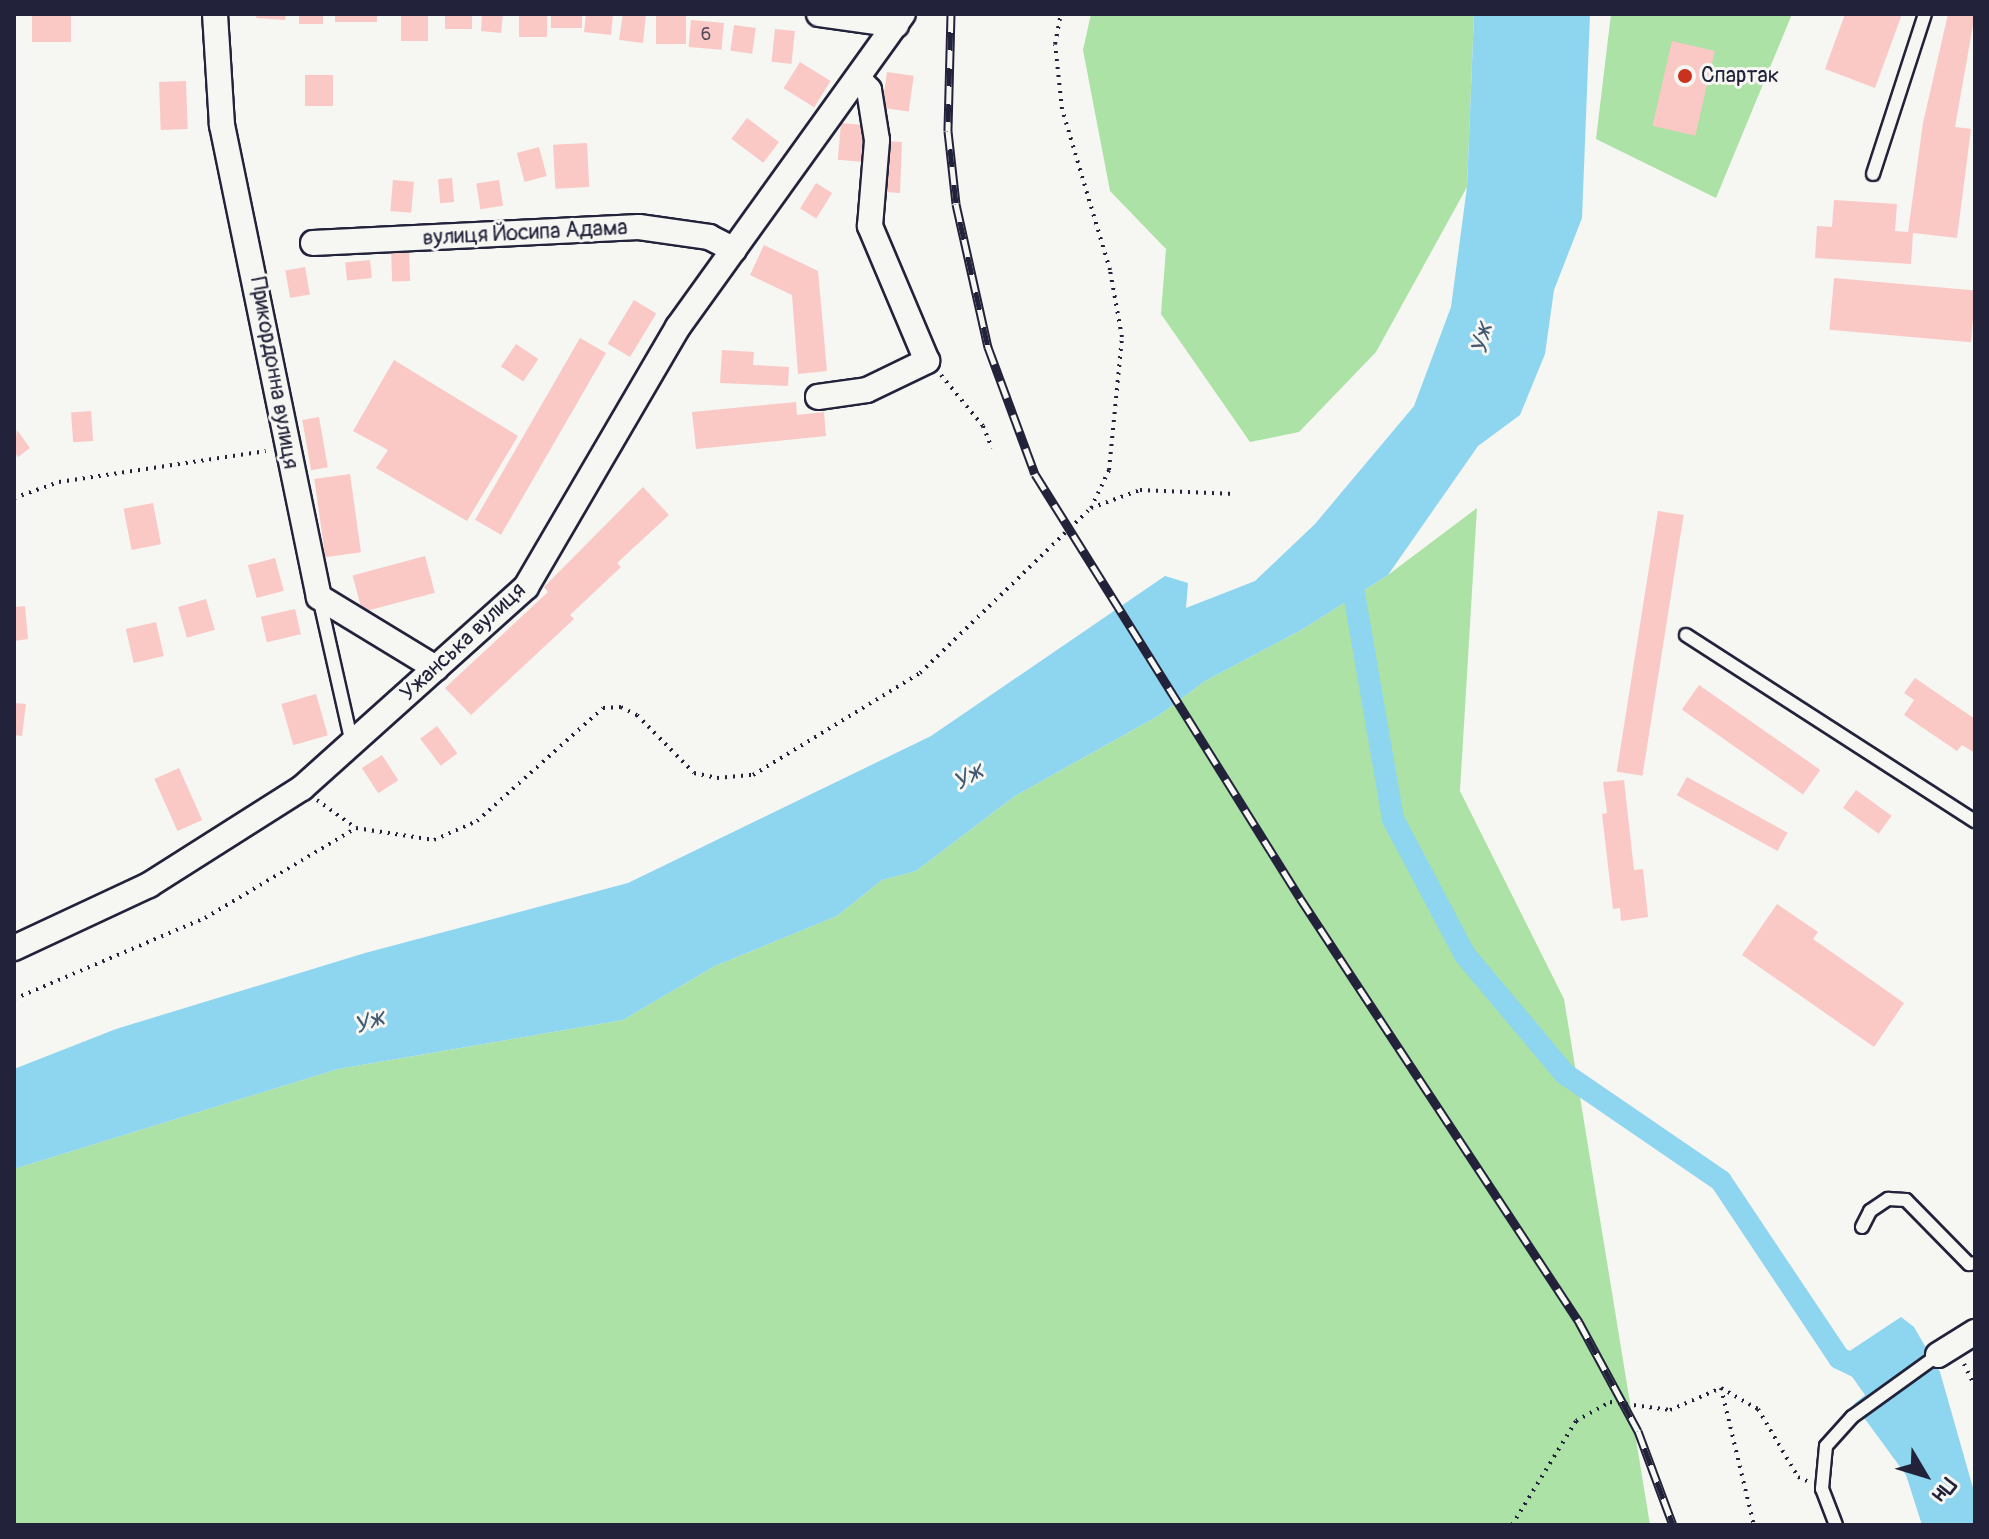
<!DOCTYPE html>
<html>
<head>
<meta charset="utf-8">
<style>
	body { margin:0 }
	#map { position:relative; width:1989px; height:1539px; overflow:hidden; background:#f6f6f2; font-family:Pangolin,sans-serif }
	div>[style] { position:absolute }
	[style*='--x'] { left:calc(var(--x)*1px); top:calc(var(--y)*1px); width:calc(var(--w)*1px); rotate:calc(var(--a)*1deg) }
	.green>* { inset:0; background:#ace2a5 }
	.water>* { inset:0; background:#8ed5f0 }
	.canal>* { height:22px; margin:-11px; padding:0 11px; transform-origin:11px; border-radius:11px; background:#8ed5f0 }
	.building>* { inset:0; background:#fac9c6; transform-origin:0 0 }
	.path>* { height:4px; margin-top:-2px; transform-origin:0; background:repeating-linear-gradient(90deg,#22223b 0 2px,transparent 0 8px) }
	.roads { filter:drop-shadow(2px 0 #22223b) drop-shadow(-2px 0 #22223b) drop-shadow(0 2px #22223b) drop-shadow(0 -2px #22223b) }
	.service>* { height:12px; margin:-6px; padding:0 6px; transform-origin:6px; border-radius:6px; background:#f6f6f2 }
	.minor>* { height:24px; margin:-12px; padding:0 12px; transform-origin:12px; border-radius:12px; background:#f6f6f2 }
	.rail>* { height:9px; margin-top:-4.5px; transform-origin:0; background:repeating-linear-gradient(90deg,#f6f6f2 0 18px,#22223b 0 36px); box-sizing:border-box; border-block:2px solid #22223b }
	.dots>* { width:22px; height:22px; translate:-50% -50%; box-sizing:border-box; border:4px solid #f6f6f2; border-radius:50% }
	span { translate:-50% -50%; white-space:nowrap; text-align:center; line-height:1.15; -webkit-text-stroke:6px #f6f6f2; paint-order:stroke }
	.number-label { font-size:18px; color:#584c5e }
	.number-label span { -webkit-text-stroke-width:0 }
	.poi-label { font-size:22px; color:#22223b }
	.left { translate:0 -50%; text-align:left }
	.street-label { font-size:22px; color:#22223b }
	.water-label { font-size:24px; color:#425871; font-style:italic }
	.frame { position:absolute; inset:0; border:16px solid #22223b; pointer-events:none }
	.north { position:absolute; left:1885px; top:1435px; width:80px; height:80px; -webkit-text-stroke:6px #f6f6f2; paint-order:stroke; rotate:128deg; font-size:22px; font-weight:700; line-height:32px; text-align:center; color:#22223b }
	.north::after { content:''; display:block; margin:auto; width:28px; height:36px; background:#22223b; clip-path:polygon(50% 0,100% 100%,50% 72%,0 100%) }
</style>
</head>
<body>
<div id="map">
	<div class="green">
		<i style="clip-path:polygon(1091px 14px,1474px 14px,1467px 187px,1376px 352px,1299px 432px,1250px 442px,1161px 314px,1166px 249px,1110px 191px,1083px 50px)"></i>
		<i style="clip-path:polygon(1611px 14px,1792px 14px,1716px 198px,1596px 139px)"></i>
		<i style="clip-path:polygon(1477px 508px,1460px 791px,1564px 999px,1650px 1525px,14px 1525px,14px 1169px,338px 1069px,623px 1020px,715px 966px,837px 916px,882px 880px,916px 871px,1015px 796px,1158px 716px,1205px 681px,1303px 629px,1388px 575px)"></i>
	</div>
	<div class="water">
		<i style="clip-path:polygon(1474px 14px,1590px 14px,1582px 218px,1554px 290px,1545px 354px,1520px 415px,1478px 446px,1388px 575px,1303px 629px,1205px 681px,1158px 716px,1015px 796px,916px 871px,882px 880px,837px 916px,715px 966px,623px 1020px,338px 1069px,14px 1169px,14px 1069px,116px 1029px,365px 953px,628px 883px,931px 736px,1165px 576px,1188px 583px,1186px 608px,1255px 581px,1315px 524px,1414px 406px,1451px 307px,1467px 187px)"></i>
		<i style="clip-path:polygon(1901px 1317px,1914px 1327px,1940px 1372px,1975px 1495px,1975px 1525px,1922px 1525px,1906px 1475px,1854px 1404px,1865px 1395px,1839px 1358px)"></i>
	</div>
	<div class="canal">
		<i style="--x:1350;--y:570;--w:253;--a:80.2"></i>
		<i style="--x:1393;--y:819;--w:154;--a:62.1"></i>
		<i style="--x:1465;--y:955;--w:155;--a:50"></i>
		<i style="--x:1565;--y:1074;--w:189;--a:34.4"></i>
		<i style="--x:1721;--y:1181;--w:213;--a:56.3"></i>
		<i style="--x:1839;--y:1358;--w:30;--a:26"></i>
	</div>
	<div class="building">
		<i style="left:32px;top:14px;width:39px;height:28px"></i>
		<i style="clip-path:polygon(257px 14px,286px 14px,285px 20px,256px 18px)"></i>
		<i style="left:299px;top:14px;width:24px;height:10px"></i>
		<i style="left:335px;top:14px;width:42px;height:8px"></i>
		<i style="left:401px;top:14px;width:27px;height:27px"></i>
		<i style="left:445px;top:14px;width:27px;height:15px"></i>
		<i style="clip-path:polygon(482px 14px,503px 14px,501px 33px,481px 31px)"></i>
		<i style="left:519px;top:14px;width:28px;height:23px"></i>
		<i style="left:551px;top:14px;width:31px;height:14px"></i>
		<i style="clip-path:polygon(586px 14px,613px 14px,611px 35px,584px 32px)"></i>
		<i style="clip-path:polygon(623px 14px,646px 14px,643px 43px,619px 40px)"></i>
		<i style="left:656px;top:14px;width:30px;height:30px"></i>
		<i style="clip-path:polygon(1845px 14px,1902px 14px,1875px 88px,1825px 69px)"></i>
		<i style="clip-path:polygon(1948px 14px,1975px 14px,1955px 127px,1971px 129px,1957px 238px,1913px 233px,1911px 264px,1815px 258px,1817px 226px,1832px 227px,1834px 200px,1897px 204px,1895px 231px,1908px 232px,1923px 123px)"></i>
		<i style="left:691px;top:20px;width:33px;height:27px;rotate:5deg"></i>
		<i style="left:734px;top:25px;width:22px;height:26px;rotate:8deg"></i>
		<i style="left:775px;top:29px;width:20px;height:33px;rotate:6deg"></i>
		<i style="left:1672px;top:41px;width:44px;height:87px;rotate:13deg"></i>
		<i style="left:800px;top:62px;width:36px;height:31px;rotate:32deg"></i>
		<i style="left:887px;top:72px;width:27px;height:36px;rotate:8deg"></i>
		<i style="left:305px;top:75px;width:28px;height:31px"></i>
		<i style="left:186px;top:81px;width:48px;height:27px;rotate:88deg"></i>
		<i style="left:747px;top:118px;width:40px;height:26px;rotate:37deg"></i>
		<i style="left:841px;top:123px;width:23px;height:37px;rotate:5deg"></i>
		<i style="clip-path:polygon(885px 141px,902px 142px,900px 193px,874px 191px)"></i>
		<i style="left:587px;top:143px;width:44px;height:34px;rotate:87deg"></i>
		<i style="left:539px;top:147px;width:30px;height:23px;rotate:75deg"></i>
		<i style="left:452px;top:178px;width:24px;height:14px;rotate:85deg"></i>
		<i style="left:393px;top:180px;width:21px;height:31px;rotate:5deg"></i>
		<i style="left:499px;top:180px;width:26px;height:23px;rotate:81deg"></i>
		<i style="left:816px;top:183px;width:19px;height:30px;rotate:32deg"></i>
		<i style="clip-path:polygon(764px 245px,818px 271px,827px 371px,798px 374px,792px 295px,750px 275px)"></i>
		<i style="left:409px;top:248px;width:33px;height:18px;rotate:88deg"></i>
		<i style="left:370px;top:260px;width:18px;height:25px;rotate:84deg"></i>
		<i style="left:305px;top:267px;width:28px;height:20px;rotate:80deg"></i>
		<i style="left:1834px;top:278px;width:142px;height:52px;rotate:5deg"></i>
		<i style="left:634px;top:300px;width:26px;height:51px;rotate:31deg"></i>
		<i style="left:580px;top:338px;width:30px;height:210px;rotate:30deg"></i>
		<i style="left:516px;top:344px;width:27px;height:27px;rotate:34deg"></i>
		<i style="clip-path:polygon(722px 350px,754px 352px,753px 365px,789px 367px,788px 386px,720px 383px)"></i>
		<i style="clip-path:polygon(394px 360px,518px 436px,467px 521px,376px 468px,388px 450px,353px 431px)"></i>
		<i style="clip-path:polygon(796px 402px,797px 415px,824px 412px,826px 436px,696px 449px,692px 412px)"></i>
		<i style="left:91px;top:411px;width:30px;height:20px;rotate:86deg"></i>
		<i style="left:319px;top:417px;width:51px;height:17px;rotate:80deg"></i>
		<i style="clip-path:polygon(17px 430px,30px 448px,18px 457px,14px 451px)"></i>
		<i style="left:350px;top:474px;width:79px;height:36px;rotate:82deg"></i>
		<i style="clip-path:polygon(643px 487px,669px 515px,617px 563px,621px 567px,570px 615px,574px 619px,471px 715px,445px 688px,548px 592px,544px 587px)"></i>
		<i style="left:153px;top:503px;width:42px;height:30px;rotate:79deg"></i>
		<i style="left:1658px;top:511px;width:26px;height:264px;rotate:9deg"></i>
		<i style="left:425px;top:556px;width:38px;height:75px;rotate:75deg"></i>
		<i style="left:275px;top:558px;width:34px;height:28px;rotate:75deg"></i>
		<i style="left:206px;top:599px;width:32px;height:29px;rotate:74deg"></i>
		<i style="clip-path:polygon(25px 606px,28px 639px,14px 641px,14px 607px)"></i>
		<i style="left:295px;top:609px;width:26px;height:35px;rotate:77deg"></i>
		<i style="left:156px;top:622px;width:35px;height:31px;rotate:77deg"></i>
		<i style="clip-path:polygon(1915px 678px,1975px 719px,1975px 753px,1962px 745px,1957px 751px,1904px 715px,1914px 700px,1904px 693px)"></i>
		<i style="left:1699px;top:685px;width:148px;height:30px;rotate:35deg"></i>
		<i style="left:316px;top:694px;width:43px;height:36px;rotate:74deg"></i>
		<i style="clip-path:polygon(14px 703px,26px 704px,22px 736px,14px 735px)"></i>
		<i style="left:437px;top:726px;width:34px;height:21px;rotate:53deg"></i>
		<i style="left:382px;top:755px;width:30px;height:24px;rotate:57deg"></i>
		<i style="left:179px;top:768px;width:57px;height:27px;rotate:66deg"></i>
		<i style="left:1687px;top:777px;width:115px;height:21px;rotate:29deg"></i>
		<i style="clip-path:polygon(1624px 780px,1634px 870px,1643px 869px,1648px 917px,1621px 921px,1620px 908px,1613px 909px,1602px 814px,1607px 813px,1603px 782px)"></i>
		<i style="left:1856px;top:790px;width:44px;height:22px;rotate:36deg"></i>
		<i style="clip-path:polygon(1777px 904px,1818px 932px,1813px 939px,1904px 1003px,1874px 1047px,1742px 955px)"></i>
	</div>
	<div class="path">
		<i style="--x:941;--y:375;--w:66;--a:50.5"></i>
		<i style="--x:983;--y:426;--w:24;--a:68"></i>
		<i style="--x:14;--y:498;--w:48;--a:-19.6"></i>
		<i style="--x:59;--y:482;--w:209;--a:-8.5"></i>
		<i style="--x:1091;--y:508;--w:52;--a:-20.2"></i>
		<i style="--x:1140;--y:490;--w:95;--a:2.4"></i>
		<i style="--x:317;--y:800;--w:48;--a:35.7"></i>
		<i style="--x:356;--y:828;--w:79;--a:8.7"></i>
		<i style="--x:434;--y:840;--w:47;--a:-23.8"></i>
		<i style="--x:477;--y:821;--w:169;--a:-41.9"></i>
		<i style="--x:603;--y:708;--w:18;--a:-3"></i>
		<i style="--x:621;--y:707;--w:18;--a:27"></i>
		<i style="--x:637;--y:715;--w:81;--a:45.5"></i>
		<i style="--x:694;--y:773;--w:24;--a:12"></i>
		<i style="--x:717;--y:778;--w:36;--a:-5"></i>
		<i style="--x:753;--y:775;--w:196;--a:-31.4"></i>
		<i style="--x:920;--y:673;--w:238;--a:-44"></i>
		<i style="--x:1091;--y:508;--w:42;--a:-64.7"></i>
		<i style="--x:1109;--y:470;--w:134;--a:-84.4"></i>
		<i style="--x:1122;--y:337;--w:68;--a:-100.2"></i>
		<i style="--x:1110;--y:270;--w:168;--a:-106.6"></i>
		<i style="--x:1062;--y:109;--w:65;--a:-96.1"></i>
		<i style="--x:1055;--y:44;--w:31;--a:-79"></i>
		<i style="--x:14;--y:999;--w:207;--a:-23"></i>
		<i style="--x:205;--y:918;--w:176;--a:-30.8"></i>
		<i style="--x:1964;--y:1364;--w:25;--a:64"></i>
		<i style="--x:1721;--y:1388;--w:141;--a:76.5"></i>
		<i style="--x:1512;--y:1525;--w:122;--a:-58.4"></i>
		<i style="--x:1576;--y:1421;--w:39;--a:-29"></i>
		<i style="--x:1610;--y:1402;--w:61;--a:7.6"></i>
		<i style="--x:1670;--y:1410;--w:56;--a:-23.3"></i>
		<i style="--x:1721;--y:1388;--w:43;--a:29.6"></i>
		<i style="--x:1758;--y:1409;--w:79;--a:59.5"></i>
		<i style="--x:1798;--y:1477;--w:10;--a:24"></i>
	</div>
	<div class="roads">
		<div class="service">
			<i style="--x:1873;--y:174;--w:168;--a:-72"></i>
			<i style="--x:319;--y:597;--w:151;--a:77.3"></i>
			<i style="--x:1686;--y:635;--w:344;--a:32.8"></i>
			<i style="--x:1862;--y:1227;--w:18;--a:-63"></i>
			<i style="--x:1870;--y:1211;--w:22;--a:-34"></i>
			<i style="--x:1888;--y:1199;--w:18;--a:3"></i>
			<i style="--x:1906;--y:1200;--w:90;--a:45.5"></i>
			<i style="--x:1969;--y:1264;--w:6;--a:-9"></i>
			<i style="--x:1836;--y:1525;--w:39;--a:-111"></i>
			<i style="--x:1822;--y:1489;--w:43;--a:-84.7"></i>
			<i style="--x:1826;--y:1446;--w:39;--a:-48"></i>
			<i style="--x:1852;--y:1417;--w:106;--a:-35.8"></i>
		</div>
		<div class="minor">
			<i style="--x:215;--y:14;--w:111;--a:86.4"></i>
			<i style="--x:222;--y:125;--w:482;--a:78.4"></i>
			<i style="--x:319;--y:597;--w:137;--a:31.3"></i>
			<i style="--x:819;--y:14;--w:78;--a:8.1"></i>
			<i style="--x:313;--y:243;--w:326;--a:-2.8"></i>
			<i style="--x:639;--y:227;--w:71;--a:8.1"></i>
			<i style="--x:709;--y:237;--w:28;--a:27"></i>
			<i style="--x:818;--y:397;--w:49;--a:-8.1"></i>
			<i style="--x:867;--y:390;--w:67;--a:-25.8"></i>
			<i style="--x:927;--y:361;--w:147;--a:-112.9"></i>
			<i style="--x:870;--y:226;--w:86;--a:-85.3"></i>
			<i style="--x:877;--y:140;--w:51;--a:-99.1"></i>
			<i style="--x:869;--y:90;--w:16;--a:-133"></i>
			<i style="--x:14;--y:948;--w:149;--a:-25"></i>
			<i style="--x:149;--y:885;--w:181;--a:-32.4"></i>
			<i style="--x:302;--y:788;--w:301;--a:-41.9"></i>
			<i style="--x:526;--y:587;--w:301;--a:-59.7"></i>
			<i style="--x:678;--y:327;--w:385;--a:-54.3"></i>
			<i style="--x:1938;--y:1355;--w:44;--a:-31.9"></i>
		</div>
	</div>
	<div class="rail">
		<i style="--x:951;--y:14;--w:117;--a:91.5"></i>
		<i style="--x:948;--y:131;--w:73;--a:83.7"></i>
		<i style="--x:956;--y:204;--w:147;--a:77.4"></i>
		<i style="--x:988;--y:347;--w:135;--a:69.7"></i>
		<i style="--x:1035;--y:474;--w:500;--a:57.99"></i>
		<i style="--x:1300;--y:898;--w:508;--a:56.65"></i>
		<i style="--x:1579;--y:1322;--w:124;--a:61.6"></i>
		<i style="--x:1638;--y:1431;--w:100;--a:69.6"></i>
	</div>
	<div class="dots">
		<i style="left:1685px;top:76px;background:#c8321e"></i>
	</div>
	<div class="number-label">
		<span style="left:706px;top:35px">6</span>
	</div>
	<div class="poi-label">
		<span class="left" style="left:1701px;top:76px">Спартак</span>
	</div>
	<div class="street-label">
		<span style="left:525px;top:233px;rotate:-3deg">вулиця Йосипа Адама</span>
		<span style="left:274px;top:373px;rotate:80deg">Прикордонна вулиця</span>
		<span style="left:463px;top:642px;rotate:-43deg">Ужанська вулиця</span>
	</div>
	<div class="water-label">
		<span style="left:1482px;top:339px;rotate:-78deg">Уж</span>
		<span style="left:968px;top:777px;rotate:-30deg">Уж</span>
		<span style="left:369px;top:1022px;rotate:-19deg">Уж</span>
	</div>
	<div class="frame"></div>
	<div class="north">Пн</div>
</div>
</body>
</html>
